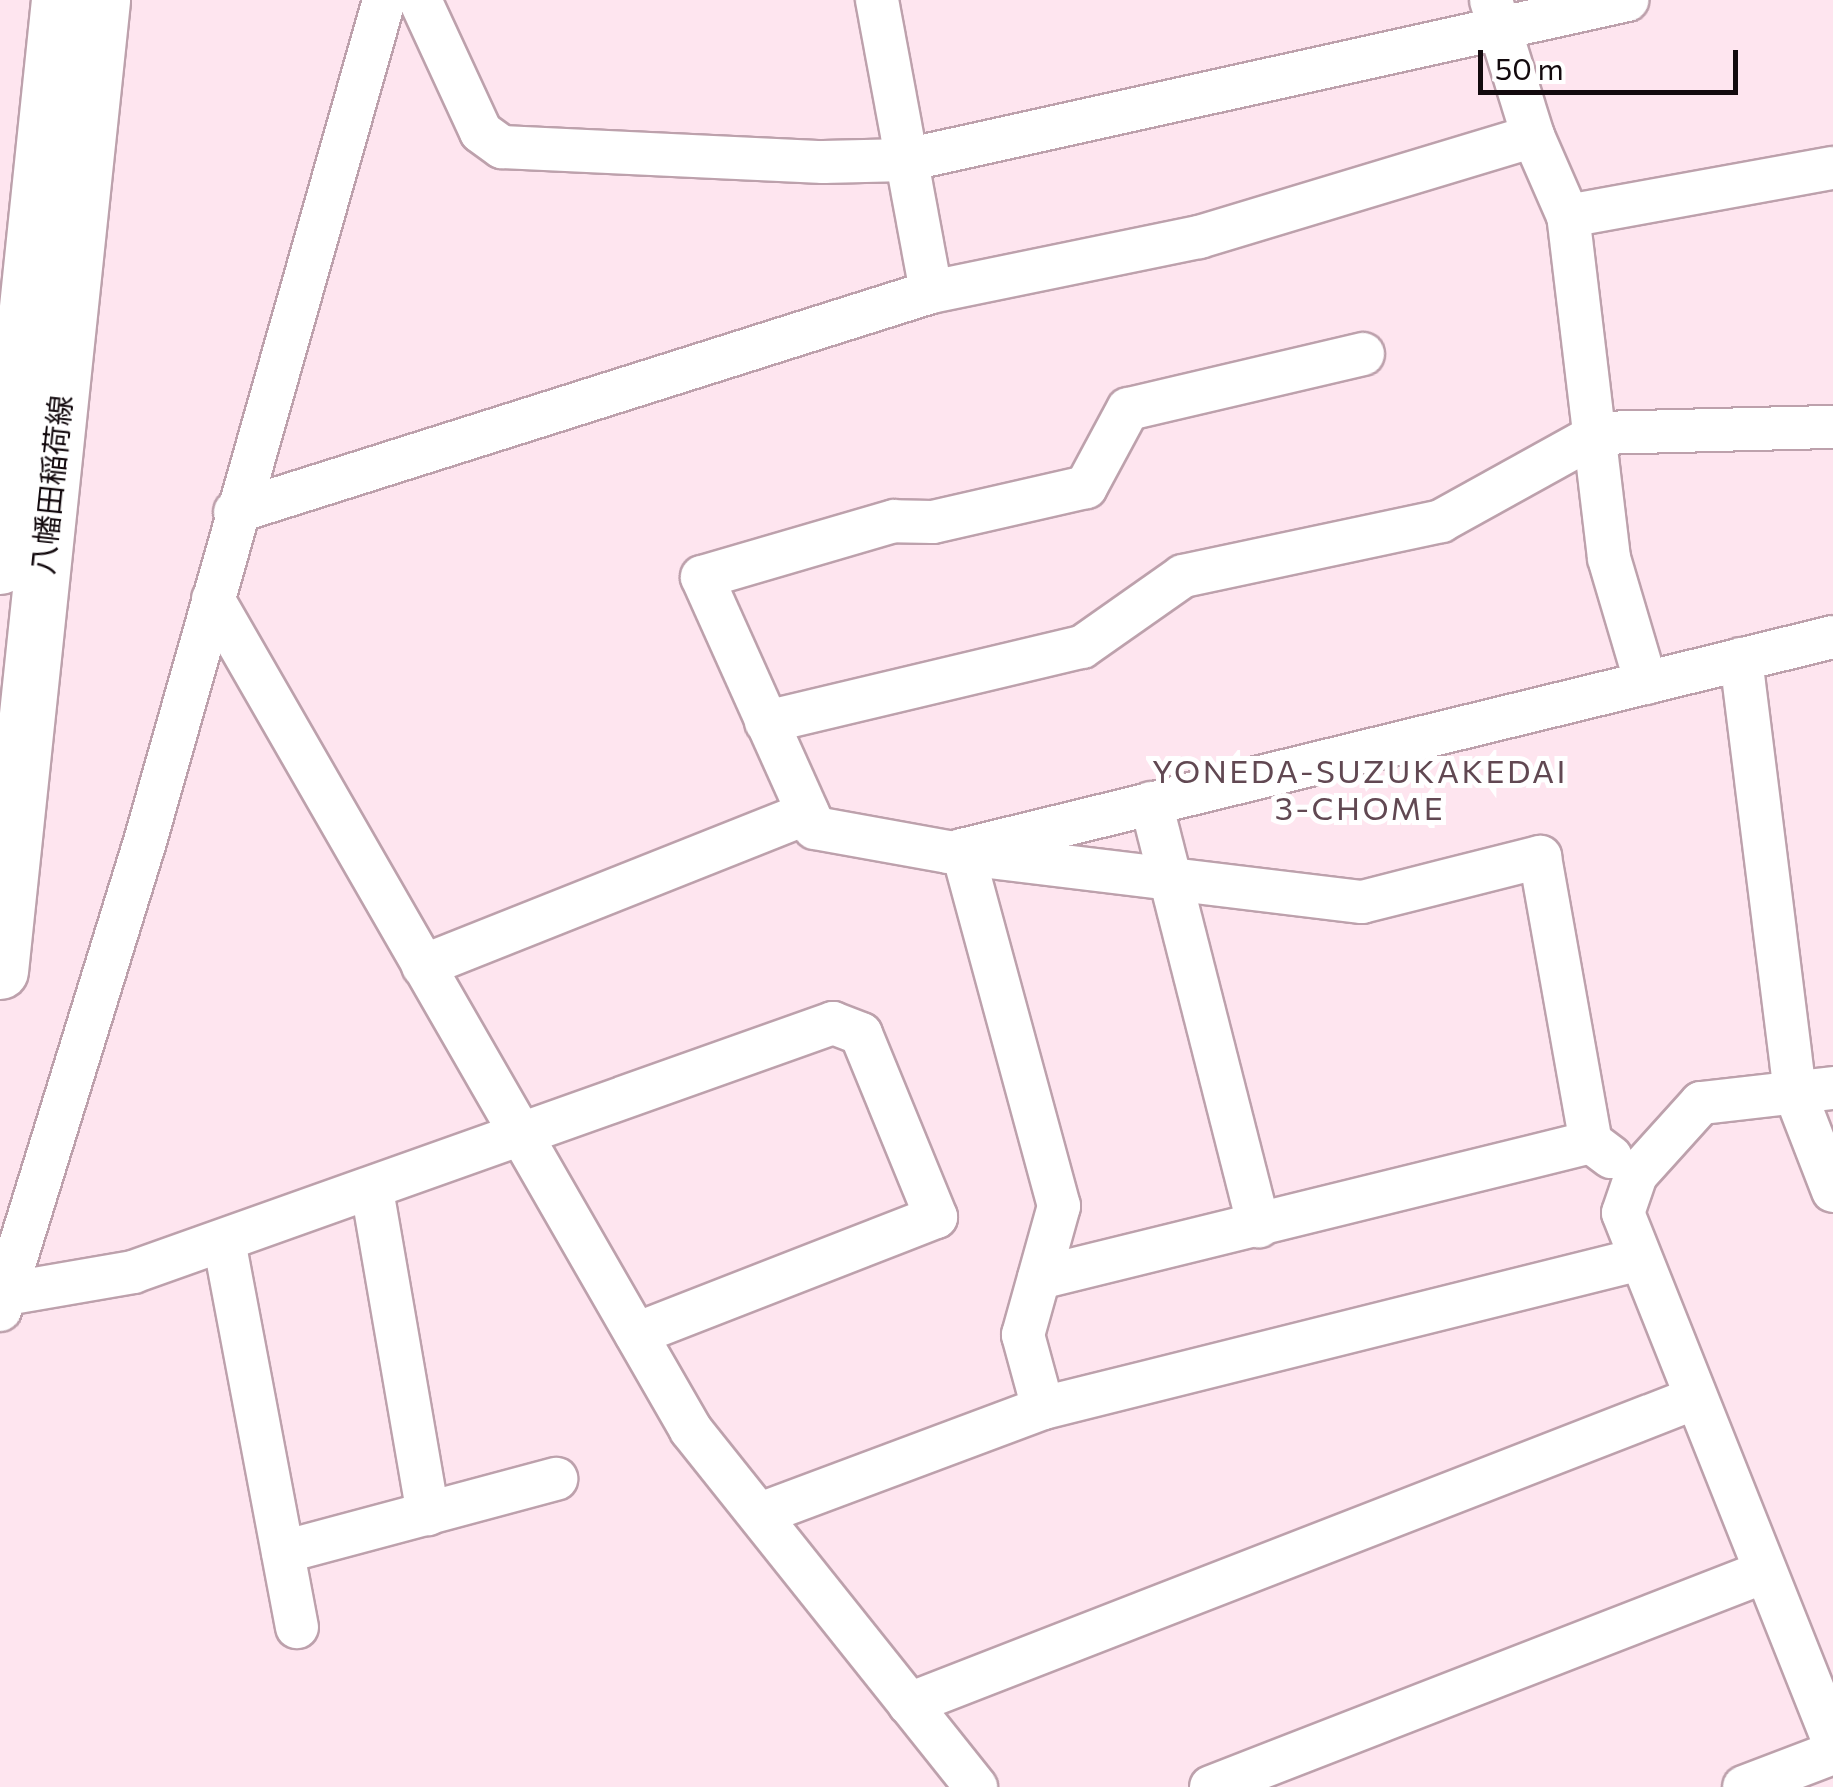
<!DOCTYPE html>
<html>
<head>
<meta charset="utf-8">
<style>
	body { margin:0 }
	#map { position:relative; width:1833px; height:1787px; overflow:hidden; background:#fee5ef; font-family:Commissioner,"Noto Sans JP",sans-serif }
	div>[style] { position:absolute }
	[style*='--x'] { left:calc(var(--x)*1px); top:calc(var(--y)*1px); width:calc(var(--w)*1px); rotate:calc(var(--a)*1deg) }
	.roads { filter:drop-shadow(2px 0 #bda1ac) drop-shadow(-2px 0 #bda1ac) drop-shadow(0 2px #bda1ac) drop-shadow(0 -2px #bda1ac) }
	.minor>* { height:42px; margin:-21px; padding:0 21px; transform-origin:21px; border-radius:21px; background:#fff }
	.major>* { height:55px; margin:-27.5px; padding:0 27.5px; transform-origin:27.5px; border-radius:27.5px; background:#fff }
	span { translate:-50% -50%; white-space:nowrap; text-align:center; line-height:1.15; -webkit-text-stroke:10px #fff; paint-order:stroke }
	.street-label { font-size:30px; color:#130a0e }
	.neighbourhood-label { font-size:32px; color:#614852; letter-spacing:2.5px }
	.scale { position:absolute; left:1478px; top:50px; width:260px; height:45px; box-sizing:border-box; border:5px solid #130a0e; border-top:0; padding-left:12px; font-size:30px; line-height:35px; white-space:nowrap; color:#130a0e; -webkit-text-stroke:8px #fff; paint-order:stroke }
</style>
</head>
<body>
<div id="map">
	<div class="roads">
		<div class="minor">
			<i style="--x:420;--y:0;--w:145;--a:65.2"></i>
			<i style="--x:481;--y:132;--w:26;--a:36"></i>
			<i style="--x:502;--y:147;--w:321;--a:2.7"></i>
			<i style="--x:823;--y:162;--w:83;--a:-1.4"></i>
			<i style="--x:906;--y:160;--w:739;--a:-12.51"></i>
			<i style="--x:877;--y:0;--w:297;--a:79.5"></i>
			<i style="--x:1533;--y:136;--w:87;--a:66.4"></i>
			<i style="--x:1363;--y:354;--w:241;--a:166.8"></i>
			<i style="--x:1128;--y:409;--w:89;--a:118.3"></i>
			<i style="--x:1086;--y:487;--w:157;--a:167.1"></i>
			<i style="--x:933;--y:522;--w:39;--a:-179"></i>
			<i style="--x:894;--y:521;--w:200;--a:163.7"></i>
			<i style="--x:702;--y:577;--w:275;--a:65.8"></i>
			<i style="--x:815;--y:828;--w:135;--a:10.2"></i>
			<i style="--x:948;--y:852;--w:417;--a:6.9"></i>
			<i style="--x:1362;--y:902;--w:184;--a:-14.2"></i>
			<i style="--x:1540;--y:857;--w:290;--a:79.9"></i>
			<i style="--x:235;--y:512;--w:730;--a:-17.54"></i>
			<i style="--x:931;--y:292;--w:274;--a:-11.6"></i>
			<i style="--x:1199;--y:237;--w:349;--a:-16.8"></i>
			<i style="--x:1533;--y:136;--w:142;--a:-107.2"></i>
			<i style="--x:213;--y:599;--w:959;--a:60.09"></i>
			<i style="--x:691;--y:1430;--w:457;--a:51.4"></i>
			<i style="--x:1741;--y:659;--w:437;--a:82.9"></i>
			<i style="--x:1795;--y:1093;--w:105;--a:68.8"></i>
			<i style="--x:1646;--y:683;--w:130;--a:-106.5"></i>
			<i style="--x:1609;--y:558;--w:344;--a:-96.8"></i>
			<i style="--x:1568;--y:216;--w:269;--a:-10.3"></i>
			<i style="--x:766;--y:722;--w:325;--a:-13.4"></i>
			<i style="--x:1082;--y:647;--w:123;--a:-35.1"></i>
			<i style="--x:1183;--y:576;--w:264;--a:-12"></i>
			<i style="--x:1441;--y:521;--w:182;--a:-29"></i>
			<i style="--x:1600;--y:433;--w:233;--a:-1.5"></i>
			<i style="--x:1151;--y:803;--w:437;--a:75.7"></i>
			<i style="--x:423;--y:966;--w:414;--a:-21.7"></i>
			<i style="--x:1833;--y:1088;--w:133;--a:173.5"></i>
			<i style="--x:1701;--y:1103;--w:97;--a:132.1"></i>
			<i style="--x:1636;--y:1175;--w:40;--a:108.9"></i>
			<i style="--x:1623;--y:1213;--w:567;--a:68.27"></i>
			<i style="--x:372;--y:1190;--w:329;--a:80.2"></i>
			<i style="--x:224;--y:1241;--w:393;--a:79.3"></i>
			<i style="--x:1039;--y:1278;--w:569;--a:-13.84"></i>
			<i style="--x:1591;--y:1142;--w:25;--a:37"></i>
			<i style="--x:6;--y:1294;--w:129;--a:-9.8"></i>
			<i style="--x:133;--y:1272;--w:743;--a:-19.58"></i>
			<i style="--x:833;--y:1023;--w:30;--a:21"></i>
			<i style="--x:861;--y:1034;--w:198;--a:67.7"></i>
			<i style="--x:936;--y:1217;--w:322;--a:158.7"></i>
			<i style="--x:0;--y:1310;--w:487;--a:-72.8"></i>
			<i style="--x:144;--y:845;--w:878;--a:-74.14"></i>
			<i style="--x:1043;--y:1408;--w:76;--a:-105.3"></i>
			<i style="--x:1023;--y:1335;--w:134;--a:-74.4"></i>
			<i style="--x:1059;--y:1206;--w:369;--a:-105.2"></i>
			<i style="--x:962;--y:850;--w:897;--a:-13.74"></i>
			<i style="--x:760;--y:1514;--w:302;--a:-20.5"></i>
			<i style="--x:1043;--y:1408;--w:611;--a:-14.01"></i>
			<i style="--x:283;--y:1552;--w:283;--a:-15"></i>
			<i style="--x:909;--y:1704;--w:841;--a:-21.26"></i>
			<i style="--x:1211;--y:1787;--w:593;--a:-21.25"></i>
			<i style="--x:1744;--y:1787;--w:95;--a:-20.9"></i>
		</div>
		<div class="major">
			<i style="--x:0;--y:566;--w:569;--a:-84.05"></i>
			<i style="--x:0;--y:971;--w:976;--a:-84"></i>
		</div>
	</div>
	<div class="street-label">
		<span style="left:51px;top:485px;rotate:-84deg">八幡田稲荷線</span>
	</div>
	<div class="neighbourhood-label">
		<span style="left:1360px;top:789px">YONEDA-SUZUKAKEDAI<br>3-CHOME</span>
	</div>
	<div class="scale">50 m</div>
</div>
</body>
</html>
